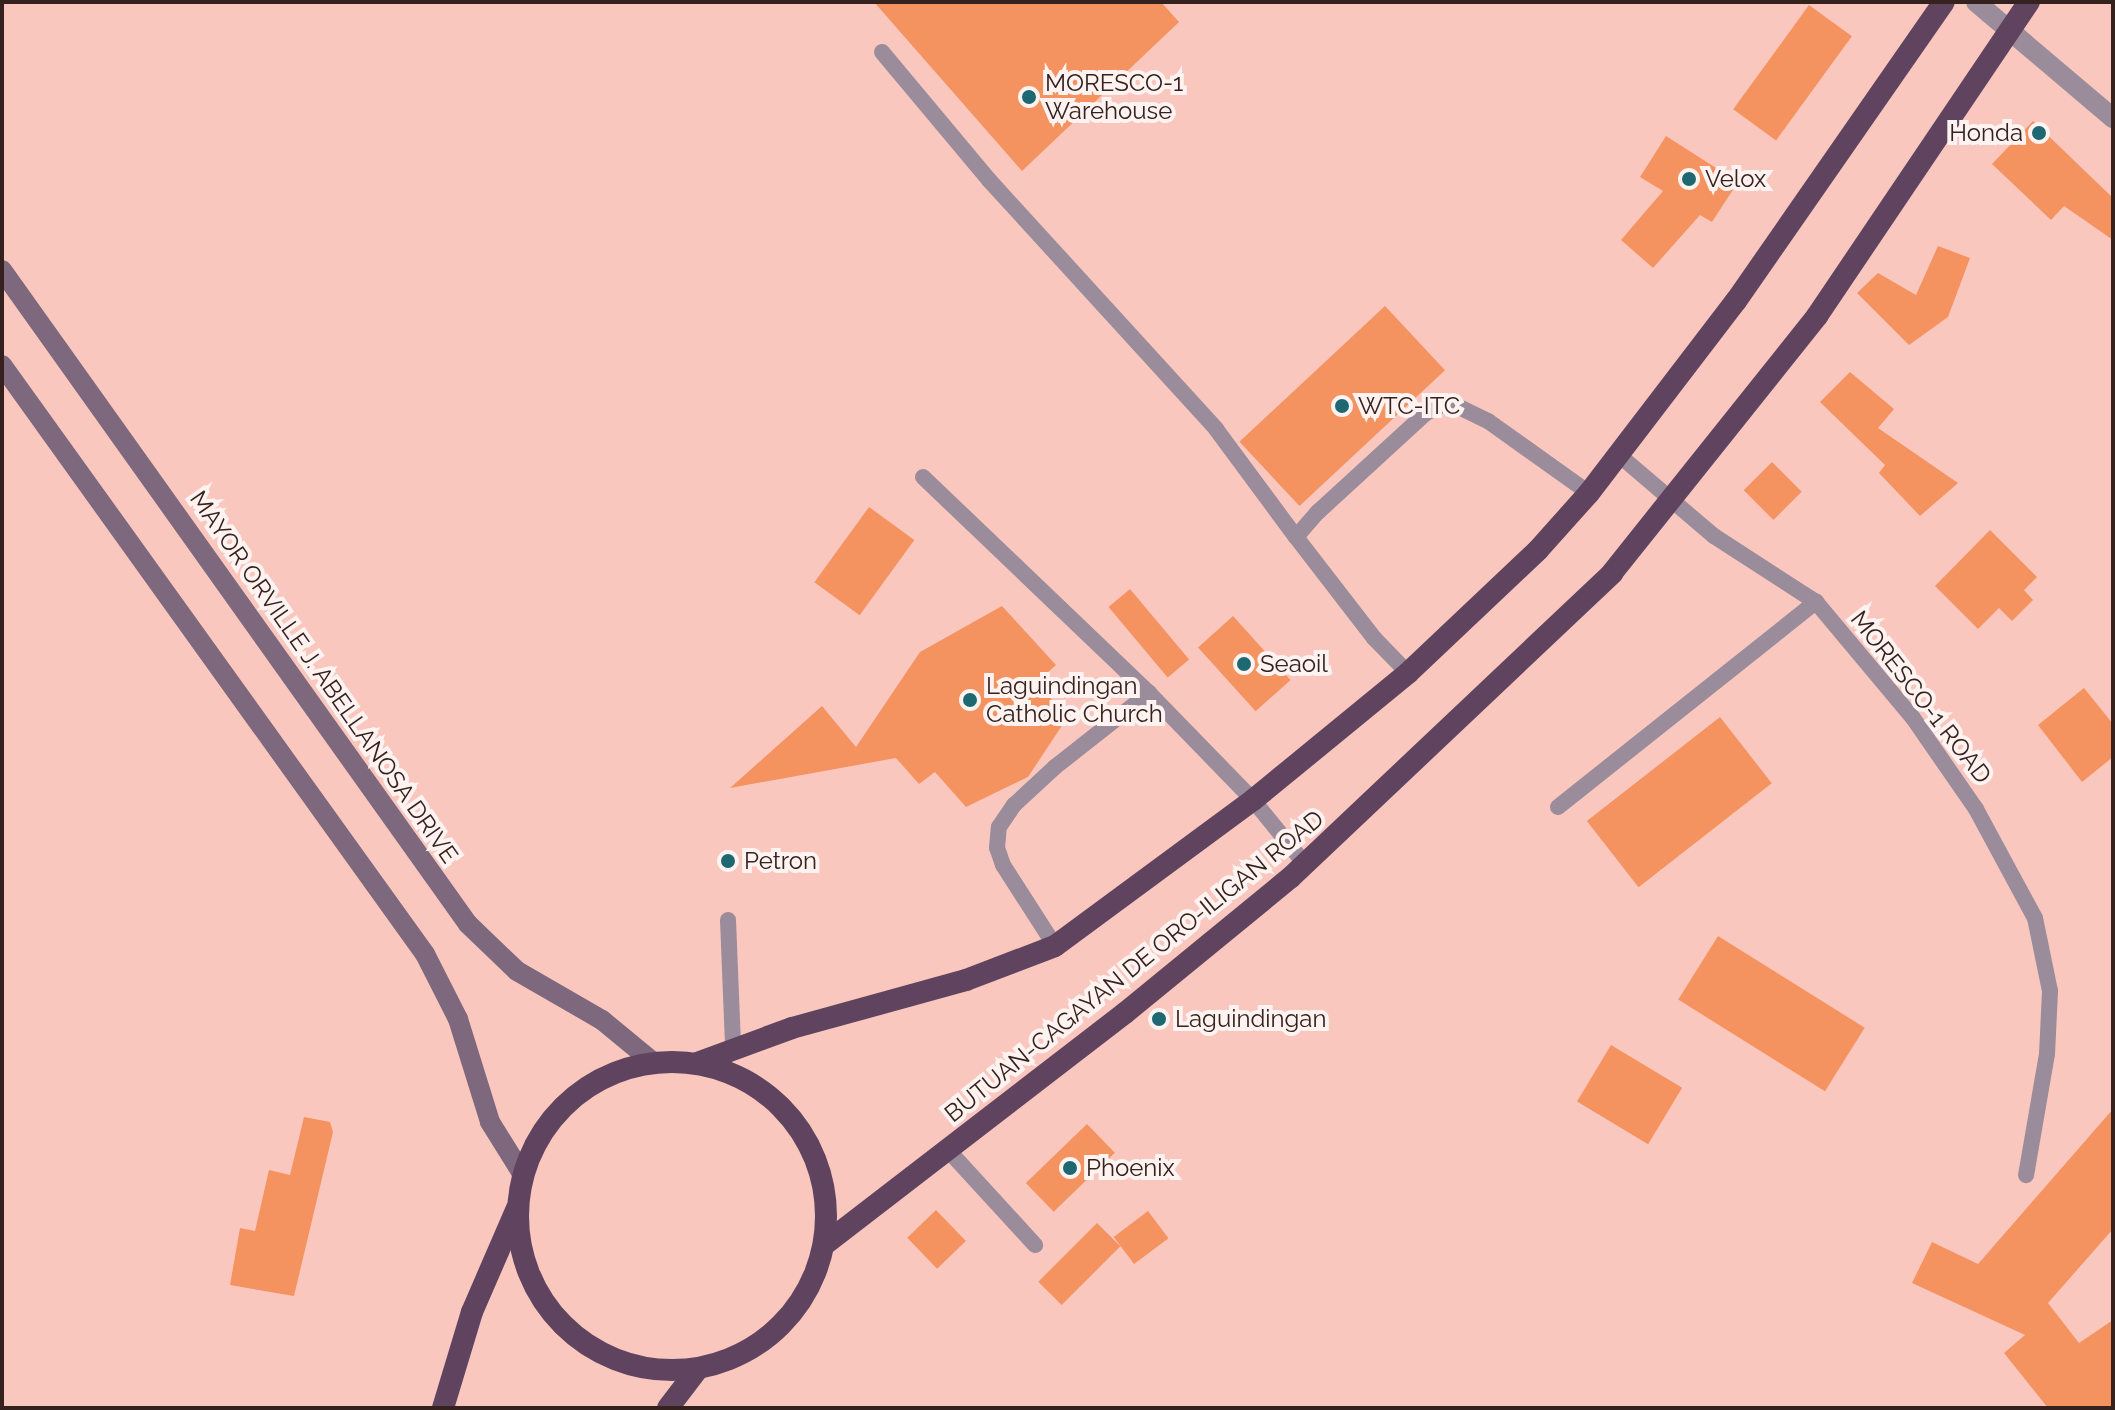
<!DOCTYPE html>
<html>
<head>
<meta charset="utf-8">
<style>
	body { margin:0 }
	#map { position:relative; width:2115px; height:1410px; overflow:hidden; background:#fac7bf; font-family:Raleway,sans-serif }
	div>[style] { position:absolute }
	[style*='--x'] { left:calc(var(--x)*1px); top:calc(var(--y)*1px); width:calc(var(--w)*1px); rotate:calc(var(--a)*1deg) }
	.building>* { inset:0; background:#f59360; transform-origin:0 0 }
	.service>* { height:16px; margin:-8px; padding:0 8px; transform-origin:8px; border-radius:8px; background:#9a8c9a }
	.minor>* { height:20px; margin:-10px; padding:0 10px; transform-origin:10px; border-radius:10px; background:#9a8c9a }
	.secondary>* { height:20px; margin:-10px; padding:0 10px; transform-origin:10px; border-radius:10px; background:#7e687d }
	.trunk>* { height:22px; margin:-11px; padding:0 11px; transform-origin:11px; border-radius:11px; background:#60445f }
	.trunk>.ring { margin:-11px; padding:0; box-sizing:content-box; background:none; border:22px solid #60445f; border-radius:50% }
	.dots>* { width:22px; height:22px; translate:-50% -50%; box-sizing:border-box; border:4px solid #fef3f1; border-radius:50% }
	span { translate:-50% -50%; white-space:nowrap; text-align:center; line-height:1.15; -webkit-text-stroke:8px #fef3f1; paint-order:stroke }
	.poi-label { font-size:24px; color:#35221f }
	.left { translate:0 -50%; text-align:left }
	.right { translate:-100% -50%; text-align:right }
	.street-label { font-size:24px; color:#35221f }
	.frame { position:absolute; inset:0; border:4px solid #35221f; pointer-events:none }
</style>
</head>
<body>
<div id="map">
	<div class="building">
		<i style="clip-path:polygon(874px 2px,1161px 2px,1179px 22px,1022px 171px)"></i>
		<i style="left:1809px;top:5px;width:53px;height:129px;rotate:36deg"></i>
		<i style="clip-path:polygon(2033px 121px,2113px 198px,2113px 240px,2064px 206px,2051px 220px,1992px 164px)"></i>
		<i style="clip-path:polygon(1666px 136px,1738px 182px,1712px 222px,1700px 215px,1653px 268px,1621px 240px,1663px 191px,1640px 177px)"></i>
		<i style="clip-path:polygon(1938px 246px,1970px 258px,1948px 317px,1909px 345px,1857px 293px,1878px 273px,1916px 295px)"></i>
		<i style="left:1385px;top:306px;width:88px;height:199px;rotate:47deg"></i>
		<i style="clip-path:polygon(1850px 372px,1894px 409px,1878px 428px,1958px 483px,1920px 516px,1879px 473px,1885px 465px,1820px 402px)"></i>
		<i style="left:1772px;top:462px;width:42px;height:40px;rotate:45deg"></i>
		<i style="left:869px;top:507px;width:56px;height:93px;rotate:36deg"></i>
		<i style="clip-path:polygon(1990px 530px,2037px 577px,2024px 590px,2033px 600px,2012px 621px,1999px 608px,1978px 629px,1935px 586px)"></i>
		<i style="left:1130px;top:589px;width:92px;height:28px;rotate:50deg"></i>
		<i style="clip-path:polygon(1002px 606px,1056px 665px,1037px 682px,1067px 718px,1028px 777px,966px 807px,935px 772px,919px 784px,896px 758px,730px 788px,822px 706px,856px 747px,920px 652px)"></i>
		<i style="left:1233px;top:616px;width:86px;height:47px;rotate:48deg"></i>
		<i style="clip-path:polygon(2084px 688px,2113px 724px,2113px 757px,2082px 782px,2038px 725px)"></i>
		<i style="left:1720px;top:717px;width:84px;height:169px;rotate:52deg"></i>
		<i style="left:1718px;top:936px;width:173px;height:75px;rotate:32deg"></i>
		<i style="left:1611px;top:1045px;width:83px;height:66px;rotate:31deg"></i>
		<i style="clip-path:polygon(2113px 1109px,2113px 1229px,2048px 1303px,2079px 1343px,2113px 1320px,2113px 1408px,2048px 1408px,2004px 1353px,2025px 1335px,1912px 1283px,1932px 1242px,1978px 1264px)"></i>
		<i style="clip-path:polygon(304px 1117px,330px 1122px,333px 1132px,294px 1296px,230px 1285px,240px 1228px,255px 1231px,269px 1170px,290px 1175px)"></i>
		<i style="left:1087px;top:1124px;width:40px;height:85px;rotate:46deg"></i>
		<i style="left:936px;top:1210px;width:43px;height:40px;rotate:46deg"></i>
		<i style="left:1148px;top:1211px;width:34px;height:43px;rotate:53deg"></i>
		<i style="left:1097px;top:1223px;width:33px;height:83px;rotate:45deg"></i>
	</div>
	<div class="service">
		<i style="--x:882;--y:52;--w:167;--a:50.1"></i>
		<i style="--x:989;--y:180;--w:337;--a:47.6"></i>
		<i style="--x:1216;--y:429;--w:134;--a:53.5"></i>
		<i style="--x:1619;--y:455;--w:125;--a:40.5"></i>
		<i style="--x:1714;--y:536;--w:121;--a:32.9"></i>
		<i style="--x:1816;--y:602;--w:151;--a:50.1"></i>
		<i style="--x:1913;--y:718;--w:111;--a:55.3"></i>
		<i style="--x:1976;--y:809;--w:124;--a:61.6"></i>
		<i style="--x:2035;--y:918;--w:75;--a:78.4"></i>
		<i style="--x:2050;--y:991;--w:63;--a:92.7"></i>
		<i style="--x:2047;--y:1054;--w:123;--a:99.8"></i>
		<i style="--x:923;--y:477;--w:313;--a:43.7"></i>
		<i style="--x:1408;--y:673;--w:49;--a:-134.2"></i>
		<i style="--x:1374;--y:638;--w:128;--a:-127.7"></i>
		<i style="--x:1296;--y:537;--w:33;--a:-49"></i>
		<i style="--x:1318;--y:512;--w:147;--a:-42.5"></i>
		<i style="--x:1426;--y:413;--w:18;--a:-27"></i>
		<i style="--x:1442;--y:405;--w:13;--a:0"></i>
		<i style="--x:1455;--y:405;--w:37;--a:26"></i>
		<i style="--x:1488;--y:421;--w:124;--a:35.5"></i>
		<i style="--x:1558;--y:807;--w:330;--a:-38.5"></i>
		<i style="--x:728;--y:920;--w:126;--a:87.7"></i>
		<i style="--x:1055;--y:946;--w:96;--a:-122.7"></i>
		<i style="--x:1003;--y:865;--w:18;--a:-109"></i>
		<i style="--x:997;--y:848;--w:21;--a:-85"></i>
		<i style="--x:999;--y:827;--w:27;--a:-56"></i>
		<i style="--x:1014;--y:805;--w:56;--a:-42.8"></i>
		<i style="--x:1055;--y:767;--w:120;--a:-38.2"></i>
		<i style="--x:1149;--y:693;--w:149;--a:45.8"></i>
		<i style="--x:1253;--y:800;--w:82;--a:50.9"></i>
		<i style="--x:948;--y:1150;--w:129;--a:47.5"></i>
	</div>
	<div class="minor">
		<i style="--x:1976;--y:2;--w:180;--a:40.3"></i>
	</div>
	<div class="secondary">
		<i style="--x:2;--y:270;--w:803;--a:54.53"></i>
		<i style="--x:468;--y:924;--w:68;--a:43.8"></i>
		<i style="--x:517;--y:971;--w:98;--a:30"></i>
		<i style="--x:602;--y:1020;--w:66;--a:39.5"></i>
		<i style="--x:2;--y:365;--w:725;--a:54.32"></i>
		<i style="--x:425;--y:954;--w:73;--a:63.1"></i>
		<i style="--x:458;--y:1019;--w:108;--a:72.7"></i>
		<i style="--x:490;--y:1122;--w:62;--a:58.1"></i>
	</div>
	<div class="trunk">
		<i class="ring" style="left:518px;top:1062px;width:286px;height:286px"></i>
		<i style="--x:697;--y:1063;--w:101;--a:-20.2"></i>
		<i style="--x:792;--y:1028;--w:180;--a:-15.4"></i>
		<i style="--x:966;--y:980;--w:95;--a:-20.9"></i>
		<i style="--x:1055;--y:946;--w:246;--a:-36.4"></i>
		<i style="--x:1253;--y:800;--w:200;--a:-39.3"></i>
		<i style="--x:1408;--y:673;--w:179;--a:-43.4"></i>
		<i style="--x:1538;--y:550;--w:76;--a:-48.2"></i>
		<i style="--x:1589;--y:493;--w:242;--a:-52.6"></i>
		<i style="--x:1736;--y:301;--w:364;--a:-55.2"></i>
		<i style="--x:825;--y:1244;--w:379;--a:-37.6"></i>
		<i style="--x:1125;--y:1013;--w:213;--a:-39.3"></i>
		<i style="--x:1290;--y:878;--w:444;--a:-43.4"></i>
		<i style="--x:1612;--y:573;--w:329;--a:-51.4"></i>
		<i style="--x:1817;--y:316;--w:379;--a:-56"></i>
		<i style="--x:443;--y:1408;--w:100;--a:-73.2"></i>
		<i style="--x:472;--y:1312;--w:113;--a:-66.6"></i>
		<i style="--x:668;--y:1408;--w:48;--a:-52.7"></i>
	</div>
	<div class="dots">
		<i style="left:1029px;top:97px;background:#1d6871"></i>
		<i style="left:2039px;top:133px;background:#1d6871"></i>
		<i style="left:1689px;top:179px;background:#1d6871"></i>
		<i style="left:1342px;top:406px;background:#1d6871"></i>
		<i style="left:1244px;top:664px;background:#1d6871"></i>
		<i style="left:970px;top:700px;background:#1d6871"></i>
		<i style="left:728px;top:861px;background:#1d6871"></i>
		<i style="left:1159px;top:1019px;background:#1d6871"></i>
		<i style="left:1070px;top:1168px;background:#1d6871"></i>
	</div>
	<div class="poi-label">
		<span class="left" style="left:1045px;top:97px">MORESCO-1<br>Warehouse</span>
		<span class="right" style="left:2023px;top:133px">Honda</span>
		<span class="left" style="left:1705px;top:179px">Velox</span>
		<span class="left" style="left:1358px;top:406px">WTC-ITC</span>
		<span class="left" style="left:1260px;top:664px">Seaoil</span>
		<span class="left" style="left:986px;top:700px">Laguindingan<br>Catholic Church</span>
		<span class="left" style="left:744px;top:861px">Petron</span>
		<span class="left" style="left:1175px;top:1019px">Laguindingan</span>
		<span class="left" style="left:1086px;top:1168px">Phoenix</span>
	</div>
	<div class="street-label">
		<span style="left:324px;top:677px;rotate:55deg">MAYOR ORVILLE J. ABELLANOSA DRIVE</span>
		<span style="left:1921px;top:697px;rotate:52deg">MORESCO-1 ROAD</span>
		<span style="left:1134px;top:966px;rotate:-39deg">BUTUAN-CAGAYAN DE ORO-ILIGAN ROAD</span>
	</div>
	<div class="frame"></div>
</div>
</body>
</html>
